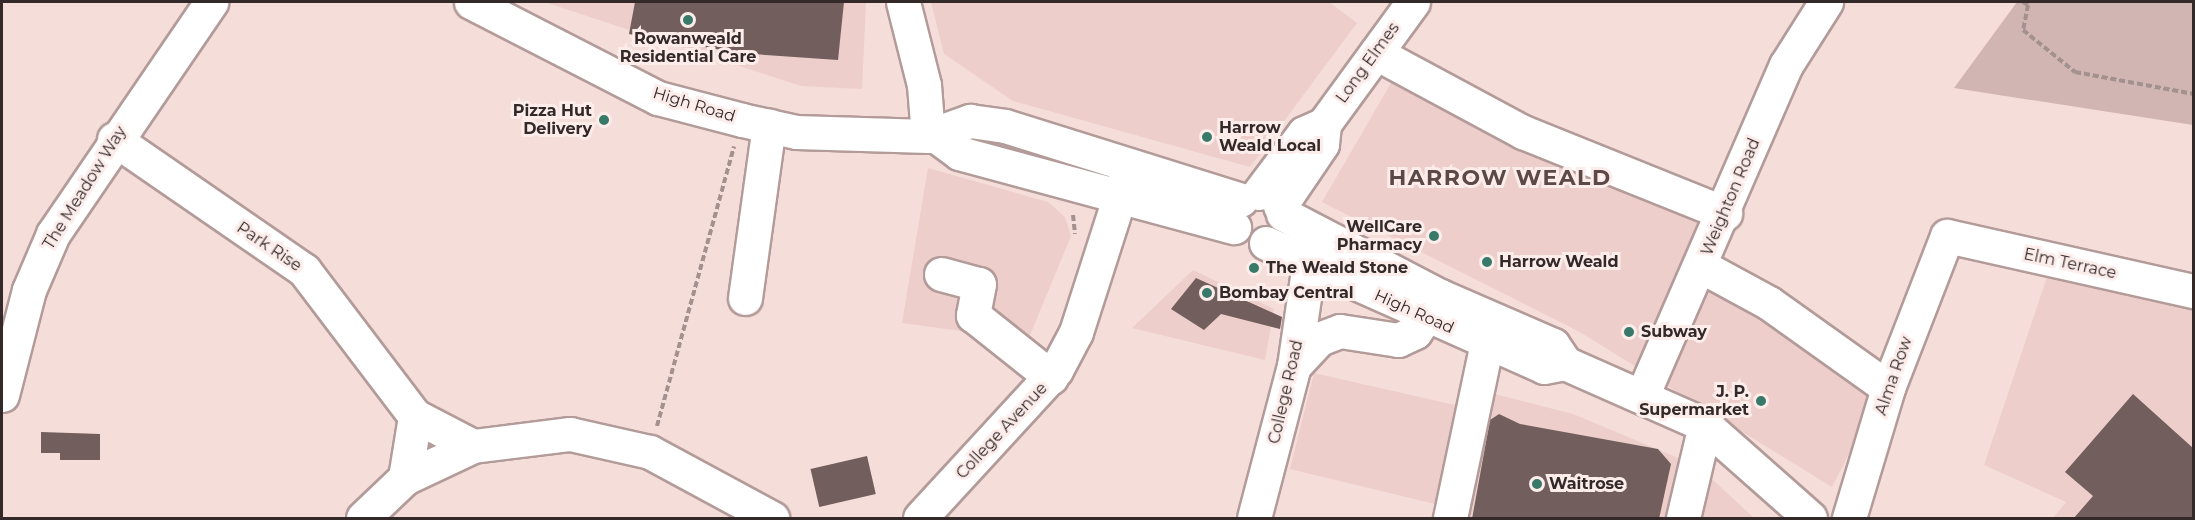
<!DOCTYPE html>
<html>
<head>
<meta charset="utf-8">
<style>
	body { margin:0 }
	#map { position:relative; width:2195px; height:520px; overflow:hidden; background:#f5ddda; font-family:Montserrat,sans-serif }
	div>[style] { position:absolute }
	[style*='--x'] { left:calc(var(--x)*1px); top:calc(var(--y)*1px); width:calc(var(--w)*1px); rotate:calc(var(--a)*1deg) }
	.built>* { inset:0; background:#edceca }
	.green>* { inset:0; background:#d1b5b2 }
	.building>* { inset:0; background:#725e5c; transform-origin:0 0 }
	.path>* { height:4px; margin-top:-2px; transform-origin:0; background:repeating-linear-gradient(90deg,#a3918f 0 6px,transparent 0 9px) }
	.roads { filter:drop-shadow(2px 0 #b29b99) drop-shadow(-2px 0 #b29b99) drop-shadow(0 2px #b29b99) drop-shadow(0 -2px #b29b99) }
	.minor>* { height:33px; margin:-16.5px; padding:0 16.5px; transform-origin:16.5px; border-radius:16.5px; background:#fff }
	.major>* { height:33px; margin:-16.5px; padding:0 16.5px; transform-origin:16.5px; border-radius:16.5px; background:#fff }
	.dots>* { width:16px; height:16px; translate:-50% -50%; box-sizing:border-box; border:3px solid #fcedeb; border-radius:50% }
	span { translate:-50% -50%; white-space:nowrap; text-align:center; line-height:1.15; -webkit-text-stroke:6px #fcedeb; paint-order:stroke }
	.poi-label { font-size:16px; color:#322928; font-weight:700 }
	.right { translate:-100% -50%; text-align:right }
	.left { translate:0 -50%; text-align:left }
	.street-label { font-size:16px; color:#322928 }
	.district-label { font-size:22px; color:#5c4846; font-weight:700; letter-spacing:1.5px }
	.frame { position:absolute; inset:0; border:3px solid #322928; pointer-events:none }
</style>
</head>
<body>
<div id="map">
	<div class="built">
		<i style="clip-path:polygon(544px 2px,866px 2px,862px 89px,801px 86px)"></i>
		<i style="clip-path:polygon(931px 2px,1329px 2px,1357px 23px,1250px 167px,1013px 101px,944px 54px)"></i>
		<i style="clip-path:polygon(1398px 71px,1690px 207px,1736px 271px,1886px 381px,1832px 487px,1578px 331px,1322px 202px)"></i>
		<i style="clip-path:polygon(928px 168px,1048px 202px,1065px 217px,1071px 236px,1028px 340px,902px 323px)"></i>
		<i style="clip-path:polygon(1193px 270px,1274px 309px,1265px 360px,1132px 328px)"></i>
		<i style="clip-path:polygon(2048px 274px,2193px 304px,2193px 518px,2053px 518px,2066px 502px,1984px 465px)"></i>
		<i style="clip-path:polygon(1314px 373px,1459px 406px,1464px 386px,1573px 414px,1676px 457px,1711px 478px,1754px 518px,1432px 518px,1435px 504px,1290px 469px)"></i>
	</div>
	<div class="green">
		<i style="clip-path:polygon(2017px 2px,2193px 2px,2193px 125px,1954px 88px)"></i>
	</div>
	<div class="building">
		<i style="clip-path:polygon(635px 2px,844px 2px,838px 60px,739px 53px,629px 34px)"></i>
		<i style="clip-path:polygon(1196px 278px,1282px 317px,1280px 329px,1221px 314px,1204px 330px,1171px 309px)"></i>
		<i style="clip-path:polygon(2133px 394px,2193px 448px,2193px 519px,2073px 519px,2093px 496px,2065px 472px)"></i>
		<i style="clip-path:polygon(1499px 414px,1520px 424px,1658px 449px,1671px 464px,1659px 519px,1472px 519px,1490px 420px)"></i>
		<i style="clip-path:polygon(41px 432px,100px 434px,100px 460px,60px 460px,60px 453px,41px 453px)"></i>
		<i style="left:867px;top:456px;width:39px;height:58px;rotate:77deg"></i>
	</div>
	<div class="path">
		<i style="--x:2023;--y:2;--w:6;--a:31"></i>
		<i style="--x:2028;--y:5;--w:25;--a:101"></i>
		<i style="--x:2023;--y:30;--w:67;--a:38.9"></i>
		<i style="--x:2075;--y:72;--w:121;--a:10.5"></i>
		<i style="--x:1073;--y:215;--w:19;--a:84"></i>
		<i style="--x:657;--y:426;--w:290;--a:-74.6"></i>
	</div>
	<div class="roads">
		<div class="minor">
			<i style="--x:903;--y:2;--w:86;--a:75.8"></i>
			<i style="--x:924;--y:85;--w:51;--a:85.5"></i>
			<i style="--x:1376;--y:53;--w:167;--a:28.3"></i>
			<i style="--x:1523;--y:132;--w:218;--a:21.9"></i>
			<i style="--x:114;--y:139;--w:231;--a:34.6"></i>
			<i style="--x:304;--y:270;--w:183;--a:52.8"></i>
			<i style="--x:415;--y:416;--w:65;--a:27.3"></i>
			<i style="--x:1259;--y:193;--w:75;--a:-53.1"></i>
			<i style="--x:1304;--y:133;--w:22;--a:-24"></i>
			<i style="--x:1324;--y:124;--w:151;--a:-53.9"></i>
			<i style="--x:1280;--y:206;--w:75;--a:-55.9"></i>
			<i style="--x:1322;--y:144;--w:20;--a:-84"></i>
			<i style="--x:1701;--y:266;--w:77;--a:28.6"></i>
			<i style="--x:1769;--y:303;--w:146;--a:35.5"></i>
			<i style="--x:941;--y:274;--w:39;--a:15"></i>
			<i style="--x:979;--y:284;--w:32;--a:101"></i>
			<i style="--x:973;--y:315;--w:100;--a:38.5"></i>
			<i style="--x:745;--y:298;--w:174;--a:-82.1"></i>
			<i style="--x:1294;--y:366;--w:37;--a:-47"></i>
			<i style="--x:1319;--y:339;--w:22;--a:-21"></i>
			<i style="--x:1340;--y:331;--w:59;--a:8.8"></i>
			<i style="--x:1398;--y:340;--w:19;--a:-25"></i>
			<i style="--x:1415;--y:332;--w:44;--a:-55.2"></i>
			<i style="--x:2;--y:395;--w:108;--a:-75.6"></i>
			<i style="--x:29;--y:290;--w:61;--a:-66.8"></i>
			<i style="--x:53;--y:234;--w:281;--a:-55.7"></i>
			<i style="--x:1642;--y:396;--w:361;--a:-66.5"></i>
			<i style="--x:1786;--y:65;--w:75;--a:-57.6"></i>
			<i style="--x:405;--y:478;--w:63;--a:-80.8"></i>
			<i style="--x:363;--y:518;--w:58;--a:-43.6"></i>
			<i style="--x:405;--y:478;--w:75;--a:-25.2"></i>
			<i style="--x:473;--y:446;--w:98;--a:-7.1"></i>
			<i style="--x:570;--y:434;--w:82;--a:12.7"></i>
			<i style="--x:650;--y:452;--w:139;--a:28.4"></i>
			<i style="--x:920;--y:518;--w:201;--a:-47.4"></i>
			<i style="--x:1056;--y:370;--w:43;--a:-62.2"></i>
			<i style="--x:1076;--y:332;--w:170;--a:-72.2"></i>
			<i style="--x:1254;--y:518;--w:157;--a:-75.3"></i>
			<i style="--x:1294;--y:366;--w:104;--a:-81.7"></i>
			<i style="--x:1450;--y:518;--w:179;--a:-78.1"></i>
			<i style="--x:1683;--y:518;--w:96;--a:-76.7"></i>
			<i style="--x:1849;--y:518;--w:136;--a:-73.3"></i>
			<i style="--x:1888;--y:388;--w:163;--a:-68.8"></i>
			<i style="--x:1947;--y:236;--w:253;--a:12.6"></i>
		</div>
		<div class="major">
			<i style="--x:471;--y:2;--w:210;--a:27.2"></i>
			<i style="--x:658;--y:98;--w:87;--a:14.7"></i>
			<i style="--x:742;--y:120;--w:55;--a:12.5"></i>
			<i style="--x:796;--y:132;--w:132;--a:1.7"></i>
			<i style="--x:928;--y:136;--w:45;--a:-19.7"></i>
			<i style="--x:970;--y:121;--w:35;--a:8"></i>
			<i style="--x:1005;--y:126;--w:247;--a:17.4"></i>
			<i style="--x:936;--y:136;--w:29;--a:36"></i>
			<i style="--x:959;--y:153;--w:285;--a:15.1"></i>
			<i style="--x:1283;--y:214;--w:177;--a:27.6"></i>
			<i style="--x:1440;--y:296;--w:123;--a:23.4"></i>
			<i style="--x:1553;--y:345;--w:22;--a:56"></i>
			<i style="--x:1565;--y:363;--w:153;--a:23.9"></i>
			<i style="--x:1705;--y:425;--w:140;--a:41.5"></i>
			<i style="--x:1266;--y:243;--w:304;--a:24"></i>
			<i style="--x:1544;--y:367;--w:21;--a:-11"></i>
		</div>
	</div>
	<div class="dots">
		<i style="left:688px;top:20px;background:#38796a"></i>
		<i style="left:604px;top:120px;background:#38796a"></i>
		<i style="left:1207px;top:137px;background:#38796a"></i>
		<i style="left:1434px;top:236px;background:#38796a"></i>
		<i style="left:1487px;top:262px;background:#38796a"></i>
		<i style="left:1254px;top:268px;background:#38796a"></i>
		<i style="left:1207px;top:293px;background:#38796a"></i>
		<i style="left:1629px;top:332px;background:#38796a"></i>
		<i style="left:1761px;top:401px;background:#38796a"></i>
		<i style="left:1537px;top:484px;background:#38796a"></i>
	</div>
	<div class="poi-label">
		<span style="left:688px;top:48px">Rowanweald<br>Residential Care</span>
		<span class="right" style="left:592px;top:120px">Pizza Hut<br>Delivery</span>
		<span class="left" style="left:1219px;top:137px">Harrow<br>Weald Local</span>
		<span class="right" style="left:1422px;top:236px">WellCare<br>Pharmacy</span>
		<span class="left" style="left:1499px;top:262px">Harrow Weald</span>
		<span class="left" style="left:1266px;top:268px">The Weald Stone</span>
		<span class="left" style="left:1219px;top:293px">Bombay Central</span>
		<span class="left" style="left:1641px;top:332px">Subway</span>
		<span class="right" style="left:1749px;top:401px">J. P.<br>Supermarket</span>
		<span class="left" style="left:1549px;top:484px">Waitrose</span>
	</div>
	<div class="street-label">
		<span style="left:1368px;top:63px;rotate:-54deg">Long Elmes</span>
		<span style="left:694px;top:105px;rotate:17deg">High Road</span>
		<span style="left:85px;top:188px;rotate:-58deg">The Meadow Way</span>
		<span style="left:1731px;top:197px;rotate:-67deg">Weighton Road</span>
		<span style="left:269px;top:247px;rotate:34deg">Park Rise</span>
		<span style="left:2070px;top:264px;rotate:12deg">Elm Terrace</span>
		<span style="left:1414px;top:312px;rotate:24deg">High Road</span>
		<span style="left:1894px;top:376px;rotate:-71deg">Alma Row</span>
		<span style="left:1286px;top:392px;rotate:-77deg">College Road</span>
		<span style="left:1002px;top:431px;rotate:-47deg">College Avenue</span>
	</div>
	<div class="district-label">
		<span style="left:1500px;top:178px">HARROW WEALD</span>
	</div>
	<div class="frame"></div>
</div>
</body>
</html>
